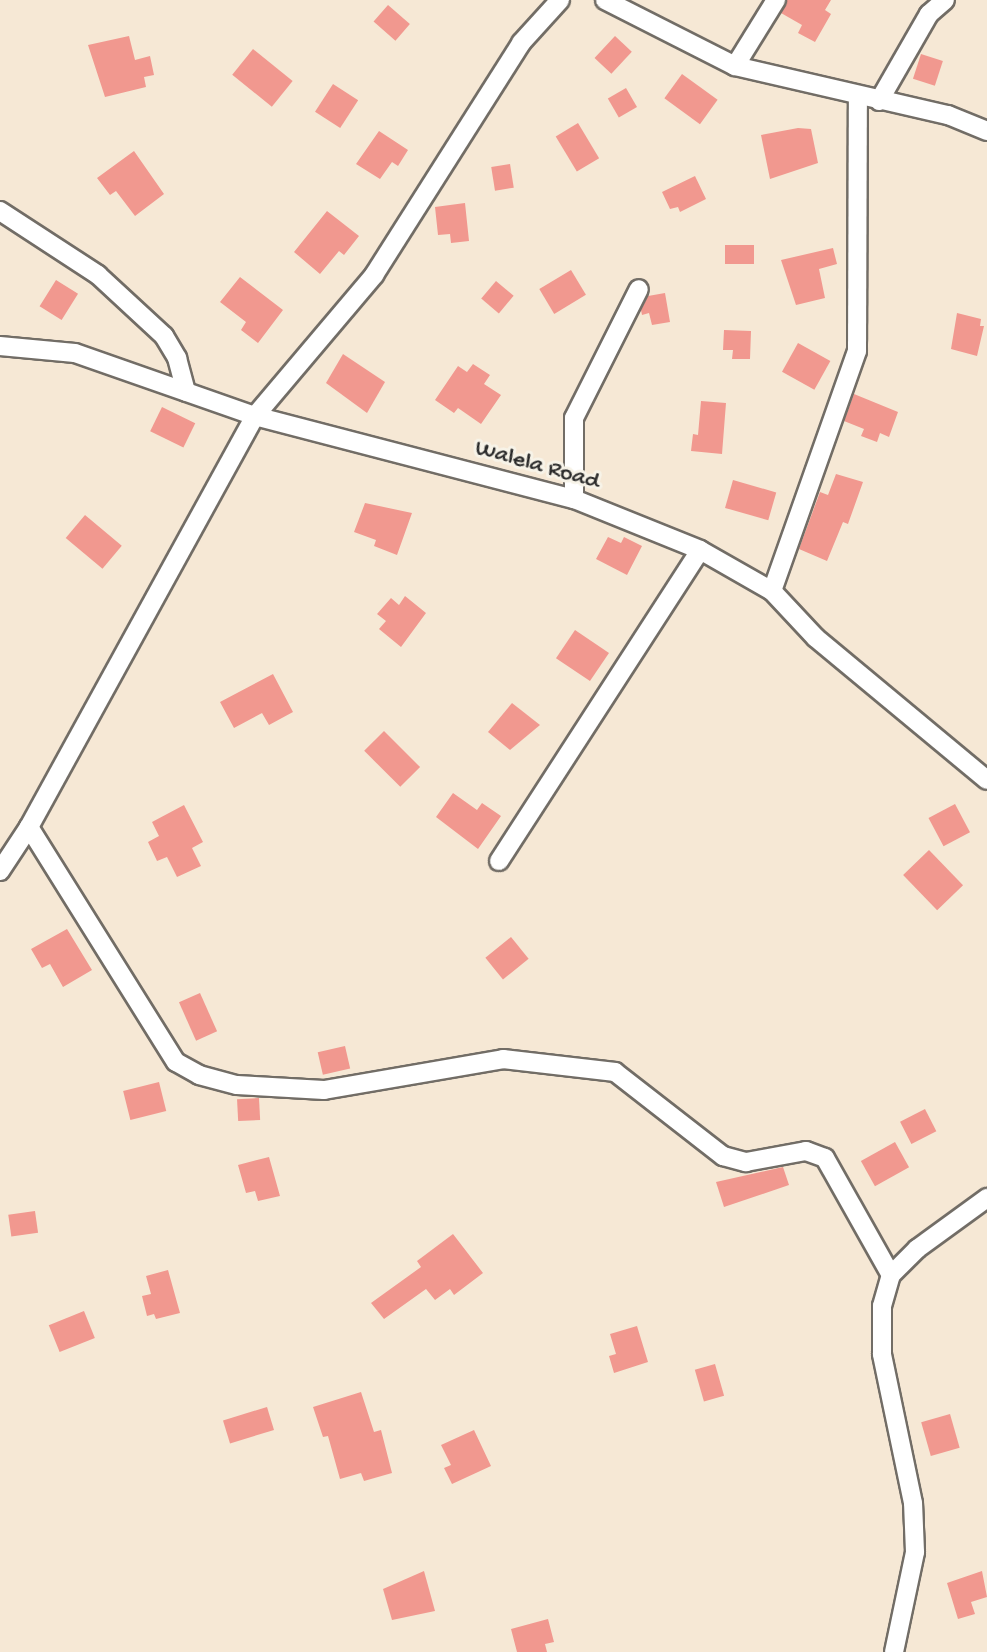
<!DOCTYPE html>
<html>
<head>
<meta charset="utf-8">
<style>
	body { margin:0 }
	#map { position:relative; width:987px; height:1652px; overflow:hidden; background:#f6e8d5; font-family:"Gochi Hand",sans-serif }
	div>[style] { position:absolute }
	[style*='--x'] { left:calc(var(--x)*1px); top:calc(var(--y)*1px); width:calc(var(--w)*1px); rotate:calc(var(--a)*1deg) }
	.building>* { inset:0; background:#f1988f; transform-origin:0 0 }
	.roads { filter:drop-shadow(2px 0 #726d66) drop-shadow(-2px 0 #726d66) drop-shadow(0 2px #726d66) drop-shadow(0 -2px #726d66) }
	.minor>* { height:18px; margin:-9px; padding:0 9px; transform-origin:9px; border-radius:9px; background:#fff }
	span { translate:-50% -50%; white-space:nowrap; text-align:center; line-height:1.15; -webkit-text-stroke:6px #f7f3e8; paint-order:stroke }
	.street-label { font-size:24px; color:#2b2b2b }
</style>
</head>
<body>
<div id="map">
	<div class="building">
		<i style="clip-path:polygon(787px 0,831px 0,825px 10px,831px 14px,815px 42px,798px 33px,802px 25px,781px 13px)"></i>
		<i style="left:388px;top:5px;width:29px;height:22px;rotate:41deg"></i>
		<i style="clip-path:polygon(129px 36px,135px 60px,150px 56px,154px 75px,144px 77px,146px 87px,105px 97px,88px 45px)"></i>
		<i style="left:615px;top:36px;width:23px;height:30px;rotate:43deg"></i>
		<i style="left:253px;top:49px;width:51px;height:33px;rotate:39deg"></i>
		<i style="left:921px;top:54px;width:23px;height:26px;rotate:18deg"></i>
		<i style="left:682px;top:74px;width:44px;height:30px;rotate:36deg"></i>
		<i style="left:333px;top:84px;width:30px;height:33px;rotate:33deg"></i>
		<i style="left:626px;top:88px;width:22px;height:21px;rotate:60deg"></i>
		<i style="left:578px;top:123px;width:41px;height:26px;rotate:59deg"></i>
		<i style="clip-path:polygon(798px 128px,811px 129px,818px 163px,770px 179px,761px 135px)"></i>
		<i style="clip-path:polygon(379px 131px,408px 150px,398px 166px,392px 162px,380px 179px,356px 164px)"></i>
		<i style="clip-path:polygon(134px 151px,164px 194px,135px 216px,116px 191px,110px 195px,97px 178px)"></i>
		<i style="left:510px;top:164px;width:24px;height:19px;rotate:81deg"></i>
		<i style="clip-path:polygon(695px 176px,706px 199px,680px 212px,678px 207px,670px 209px,662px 192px)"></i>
		<i style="clip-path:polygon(465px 203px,469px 241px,451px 243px,450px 234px,438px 235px,435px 207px)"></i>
		<i style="clip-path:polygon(327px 211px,359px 236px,344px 255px,339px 251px,320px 274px,294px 252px)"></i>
		<i style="left:725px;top:245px;width:29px;height:19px"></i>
		<i style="clip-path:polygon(833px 248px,837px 264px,819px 269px,825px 298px,796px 305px,781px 260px)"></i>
		<i style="left:571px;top:270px;width:29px;height:37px;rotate:59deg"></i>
		<i style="clip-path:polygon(240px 277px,283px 310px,258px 343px,241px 330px,246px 322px,220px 302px)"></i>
		<i style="left:56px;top:280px;width:26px;height:31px;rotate:32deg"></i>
		<i style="left:496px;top:281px;width:23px;height:23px;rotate:40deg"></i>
		<i style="clip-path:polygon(665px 293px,670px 322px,652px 325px,649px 313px,642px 315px,641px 310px,648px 296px)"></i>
		<i style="clip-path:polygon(957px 313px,981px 319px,980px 326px,984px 326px,977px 356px,951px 349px)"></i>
		<i style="clip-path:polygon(724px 330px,751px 331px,750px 359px,732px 359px,733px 350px,723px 350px)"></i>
		<i style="left:798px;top:343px;width:37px;height:33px;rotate:29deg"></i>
		<i style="clip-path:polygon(343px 354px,385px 382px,367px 413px,326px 383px)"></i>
		<i style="clip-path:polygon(473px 364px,490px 375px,484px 384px,501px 395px,481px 424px,458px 408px,454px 413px,435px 400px,458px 366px,467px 372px)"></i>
		<i style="clip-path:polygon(854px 394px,898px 412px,889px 437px,880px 433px,877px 442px,861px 436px,864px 429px,844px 421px)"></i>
		<i style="clip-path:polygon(701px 401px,726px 403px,722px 454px,691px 451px,693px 434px,698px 435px)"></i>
		<i style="left:162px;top:407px;width:37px;height:27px;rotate:26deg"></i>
		<i style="clip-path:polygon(836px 474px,863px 482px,848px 524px,843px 522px,827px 561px,799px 549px,820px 492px,828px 495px)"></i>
		<i style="left:733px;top:480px;width:45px;height:29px;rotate:16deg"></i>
		<i style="clip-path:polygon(365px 503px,412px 513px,397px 555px,374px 546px,376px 540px,354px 532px)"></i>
		<i style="left:85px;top:515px;width:48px;height:30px;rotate:40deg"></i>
		<i style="clip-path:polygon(608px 537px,621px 543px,624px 537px,642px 546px,627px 575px,596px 559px)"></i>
		<i style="clip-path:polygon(405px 596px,426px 613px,401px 647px,379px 629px,386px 621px,377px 614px,391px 598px,399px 605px)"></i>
		<i style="left:575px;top:630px;width:41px;height:34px;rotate:34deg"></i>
		<i style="clip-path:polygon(273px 674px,293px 712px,269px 725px,262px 713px,234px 728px,220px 702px)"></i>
		<i style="clip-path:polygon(512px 703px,540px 725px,510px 750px,488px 732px)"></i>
		<i style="left:384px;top:731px;width:51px;height:28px;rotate:45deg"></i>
		<i style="clip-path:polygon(453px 793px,477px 810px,482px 803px,501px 816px,478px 849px,436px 817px)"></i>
		<i style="left:955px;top:804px;width:32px;height:30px;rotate:62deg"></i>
		<i style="clip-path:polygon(184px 805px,203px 842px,192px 848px,201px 866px,177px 877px,167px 857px,157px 861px,148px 842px,159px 836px,152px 822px)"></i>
		<i style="left:929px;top:850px;width:49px;height:36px;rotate:46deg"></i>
		<i style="clip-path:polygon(67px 929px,92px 970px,63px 987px,50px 964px,42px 968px,31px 949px)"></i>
		<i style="left:511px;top:937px;width:28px;height:33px;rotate:51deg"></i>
		<i style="left:200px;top:993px;width:42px;height:23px;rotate:66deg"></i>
		<i style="left:345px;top:1046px;width:23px;height:28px;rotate:77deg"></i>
		<i style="left:159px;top:1082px;width:30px;height:37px;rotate:76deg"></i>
		<i style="left:259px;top:1098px;width:22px;height:22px;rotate:87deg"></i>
		<i style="left:925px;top:1109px;width:25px;height:28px;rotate:63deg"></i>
		<i style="left:895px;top:1142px;width:29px;height:39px;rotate:61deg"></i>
		<i style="clip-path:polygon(269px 1157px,280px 1196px,258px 1201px,255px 1191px,246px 1193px,238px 1165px)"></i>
		<i style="clip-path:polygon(783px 1167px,789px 1185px,724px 1207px,716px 1182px)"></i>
		<i style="left:35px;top:1211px;width:22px;height:27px;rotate:82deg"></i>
		<i style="clip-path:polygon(453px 1234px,483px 1273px,454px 1295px,450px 1289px,435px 1300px,426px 1289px,384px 1319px,371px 1303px,421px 1267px,417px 1261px)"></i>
		<i style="clip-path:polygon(168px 1270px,180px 1313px,156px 1319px,154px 1314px,147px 1316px,142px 1296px,151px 1294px,146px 1276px)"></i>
		<i style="left:84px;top:1311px;width:29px;height:38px;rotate:68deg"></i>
		<i style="clip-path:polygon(637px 1326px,648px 1362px,614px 1373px,609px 1356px,616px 1354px,610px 1334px)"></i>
		<i style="left:715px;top:1364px;width:33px;height:21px;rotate:74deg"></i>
		<i style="clip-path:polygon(361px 1392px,374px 1432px,381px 1430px,392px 1473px,364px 1481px,361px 1473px,340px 1479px,328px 1436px,323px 1437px,313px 1407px)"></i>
		<i style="left:267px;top:1407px;width:24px;height:46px;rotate:73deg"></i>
		<i style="left:950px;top:1414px;width:35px;height:30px;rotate:74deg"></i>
		<i style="clip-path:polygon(474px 1430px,491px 1466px,452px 1484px,444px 1468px,451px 1465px,441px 1445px)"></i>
		<i style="clip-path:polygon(424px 1571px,435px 1611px,392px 1620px,383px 1589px)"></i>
		<i style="clip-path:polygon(982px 1571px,987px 1597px,971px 1602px,975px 1614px,958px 1619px,947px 1583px)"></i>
		<i style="clip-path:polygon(548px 1619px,554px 1642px,545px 1644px,547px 1652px,517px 1652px,511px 1629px)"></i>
	</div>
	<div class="roads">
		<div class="minor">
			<i style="--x:605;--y:0;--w:146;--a:26.9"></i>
			<i style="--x:735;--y:66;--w:219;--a:13"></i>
			<i style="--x:948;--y:115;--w:42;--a:22.3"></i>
			<i style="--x:735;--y:66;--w:78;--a:-58.2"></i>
			<i style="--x:879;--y:101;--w:100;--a:-60.1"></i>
			<i style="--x:929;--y:14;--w:21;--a:-41"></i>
			<i style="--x:0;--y:211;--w:117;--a:33.1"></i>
			<i style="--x:98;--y:275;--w:90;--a:42.7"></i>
			<i style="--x:164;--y:336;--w:26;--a:59"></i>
			<i style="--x:177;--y:358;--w:35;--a:75"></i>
			<i style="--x:0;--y:346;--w:75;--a:5.3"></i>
			<i style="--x:75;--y:353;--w:191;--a:19.3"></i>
			<i style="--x:255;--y:416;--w:330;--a:14.6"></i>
			<i style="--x:574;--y:499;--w:136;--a:22"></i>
			<i style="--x:700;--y:550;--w:83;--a:29.7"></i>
			<i style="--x:772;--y:591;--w:64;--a:46.9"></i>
			<i style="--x:816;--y:638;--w:222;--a:39.7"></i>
			<i style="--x:574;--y:499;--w:81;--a:-90"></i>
			<i style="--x:574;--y:418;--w:144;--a:-63.3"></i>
			<i style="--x:772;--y:591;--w:255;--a:-70.5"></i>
			<i style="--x:857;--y:351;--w:254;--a:-89.8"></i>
			<i style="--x:29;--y:827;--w:277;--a:58"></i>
			<i style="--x:176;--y:1062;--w:26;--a:29"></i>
			<i style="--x:199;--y:1075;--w:39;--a:15"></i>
			<i style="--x:237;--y:1085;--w:87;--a:3.3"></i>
			<i style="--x:324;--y:1090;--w:182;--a:-9.8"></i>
			<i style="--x:503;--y:1059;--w:113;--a:6.6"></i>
			<i style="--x:615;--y:1072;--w:137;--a:37.9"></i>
			<i style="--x:723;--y:1156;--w:24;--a:15"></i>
			<i style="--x:746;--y:1162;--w:61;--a:-10.4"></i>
			<i style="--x:806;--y:1151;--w:20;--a:20"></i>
			<i style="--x:825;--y:1158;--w:134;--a:60.6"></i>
			<i style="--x:499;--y:861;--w:370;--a:-57.1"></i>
			<i style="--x:0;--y:871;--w:53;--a:-56.6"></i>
			<i style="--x:29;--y:827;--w:469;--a:-61.2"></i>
			<i style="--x:255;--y:416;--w:185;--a:-49.8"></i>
			<i style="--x:374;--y:275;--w:275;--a:-57.6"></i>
			<i style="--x:521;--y:43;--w:58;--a:-47.8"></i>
			<i style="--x:894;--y:1652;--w:102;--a:-78.1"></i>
			<i style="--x:915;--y:1552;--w:49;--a:-92.3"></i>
			<i style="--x:913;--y:1503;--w:152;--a:-101.8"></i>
			<i style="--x:882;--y:1354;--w:48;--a:-90"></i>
			<i style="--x:882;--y:1306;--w:32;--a:-74"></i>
			<i style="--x:891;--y:1275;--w:37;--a:-45"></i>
			<i style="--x:917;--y:1249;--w:87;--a:-36.1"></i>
		</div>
	</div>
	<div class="street-label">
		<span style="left:537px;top:466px;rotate:16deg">Walela Road</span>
	</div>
</div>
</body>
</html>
